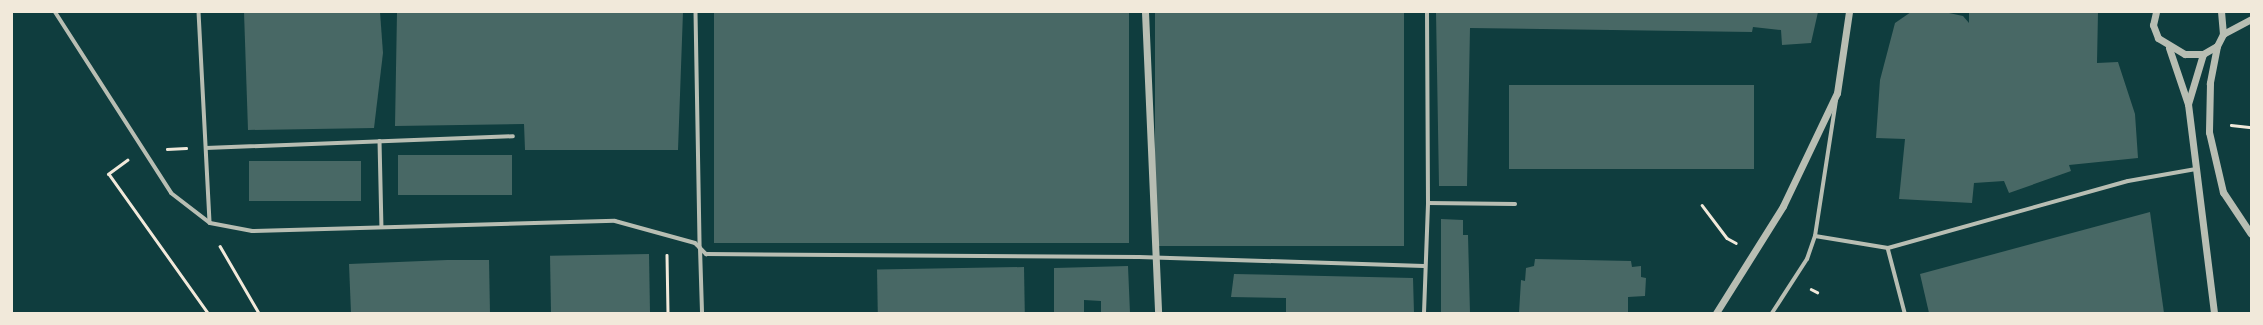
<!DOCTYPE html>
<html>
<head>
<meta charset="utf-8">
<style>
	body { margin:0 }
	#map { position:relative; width:2263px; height:325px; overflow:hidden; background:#0f3d3e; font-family:Montserrat,sans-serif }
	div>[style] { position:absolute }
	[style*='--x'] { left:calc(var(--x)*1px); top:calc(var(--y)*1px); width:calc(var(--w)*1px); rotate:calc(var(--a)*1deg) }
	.building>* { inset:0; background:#486865; transform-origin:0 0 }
	.path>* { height:2.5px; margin:-1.25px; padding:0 1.25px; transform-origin:1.25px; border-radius:1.25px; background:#f1e9da }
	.pedestrian>* { height:3.5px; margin:-1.75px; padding:0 1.75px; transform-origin:1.75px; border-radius:1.75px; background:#b8beb3 }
	.minor>* { height:4px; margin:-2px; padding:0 2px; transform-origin:2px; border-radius:2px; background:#b8beb3 }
	.tertiary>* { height:7px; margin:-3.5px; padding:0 3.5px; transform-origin:3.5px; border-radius:3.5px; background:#b8beb3 }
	span { translate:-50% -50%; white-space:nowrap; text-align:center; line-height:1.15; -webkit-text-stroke:3px #f1e9da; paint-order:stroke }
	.frame { position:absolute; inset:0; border:13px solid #f1e9da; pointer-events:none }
</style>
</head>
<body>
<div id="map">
	<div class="building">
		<i style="clip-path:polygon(244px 12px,380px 12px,383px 53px,374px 128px,248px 130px)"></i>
		<i style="clip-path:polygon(397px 12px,683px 12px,678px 150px,525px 150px,524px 124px,395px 126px)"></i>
		<i style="left:714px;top:12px;width:415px;height:231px"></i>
		<i style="left:1155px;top:12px;width:249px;height:234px"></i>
		<i style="clip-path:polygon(1436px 12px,1818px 12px,1811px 43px,1782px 45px,1781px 30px,1753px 27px,1752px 32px,1470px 28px,1467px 186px,1439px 186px)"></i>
		<i style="clip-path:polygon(1911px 12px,1949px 13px,1963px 16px,1969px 23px,1969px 12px,2098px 12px,2097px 63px,2118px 62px,2135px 114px,2138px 158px,2069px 165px,2071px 171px,2009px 193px,2004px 181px,1974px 183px,1972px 203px,1899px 199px,1905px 139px,1876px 138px,1880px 80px,1895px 23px)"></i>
		<i style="left:1509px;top:85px;width:245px;height:84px"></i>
		<i style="left:512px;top:155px;width:40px;height:114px;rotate:90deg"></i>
		<i style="left:361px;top:161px;width:40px;height:112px;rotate:90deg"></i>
		<i style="clip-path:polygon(2150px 212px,2164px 313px,1929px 313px,1920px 274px)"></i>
		<i style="clip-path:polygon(1441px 219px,1463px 220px,1463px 235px,1468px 235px,1470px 313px,1441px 313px)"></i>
		<i style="left:649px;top:254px;width:59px;height:99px;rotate:89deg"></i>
		<i style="clip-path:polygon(1535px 259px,1631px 261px,1632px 267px,1641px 266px,1641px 277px,1646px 278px,1645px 296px,1628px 297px,1628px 313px,1519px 313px,1521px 280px,1525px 281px,1526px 268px,1534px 266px)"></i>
		<i style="clip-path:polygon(447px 260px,489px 260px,490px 313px,351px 313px,349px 264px)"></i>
		<i style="clip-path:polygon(1128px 266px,1130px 313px,1101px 313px,1101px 301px,1084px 300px,1084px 313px,1054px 313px,1054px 268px)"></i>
		<i style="left:1024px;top:267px;width:46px;height:147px;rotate:89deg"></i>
		<i style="clip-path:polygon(1234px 274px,1413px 278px,1414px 313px,1286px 313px,1286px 298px,1231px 297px)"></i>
	</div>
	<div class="path">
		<i style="--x:2231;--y:125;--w:20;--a:6"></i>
		<i style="--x:167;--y:149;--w:19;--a:-3"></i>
		<i style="--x:128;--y:160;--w:24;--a:144"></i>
		<i style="--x:109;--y:174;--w:171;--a:54.5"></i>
		<i style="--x:1702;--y:205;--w:41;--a:52.9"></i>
		<i style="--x:1727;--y:238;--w:10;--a:29"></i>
		<i style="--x:220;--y:246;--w:78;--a:59.8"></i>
		<i style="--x:667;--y:255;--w:58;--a:89"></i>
		<i style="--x:1811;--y:289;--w:7;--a:27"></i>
	</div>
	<div class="pedestrian">
		<i style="--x:199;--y:12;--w:211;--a:87"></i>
		<i style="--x:696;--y:12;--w:236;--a:89"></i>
		<i style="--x:380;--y:141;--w:86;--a:88.7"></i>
		<i style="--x:206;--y:148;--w:307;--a:-2.2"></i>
		<i style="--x:1428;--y:203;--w:87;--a:0.7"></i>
		<i style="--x:1888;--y:248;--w:67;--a:75.3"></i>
	</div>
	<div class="minor">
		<i style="--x:55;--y:12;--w:215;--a:57.3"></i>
		<i style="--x:171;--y:193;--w:49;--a:37.6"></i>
		<i style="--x:210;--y:223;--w:43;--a:10.8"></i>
		<i style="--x:252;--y:231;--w:363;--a:-1.6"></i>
		<i style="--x:615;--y:221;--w:83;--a:15.4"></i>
		<i style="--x:695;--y:243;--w:16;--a:45"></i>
		<i style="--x:706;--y:254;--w:433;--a:0.4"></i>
		<i style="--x:1139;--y:257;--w:285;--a:1.8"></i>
		<i style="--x:1815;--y:236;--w:74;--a:9.3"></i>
		<i style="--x:1888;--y:248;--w:249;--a:-15.6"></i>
		<i style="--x:2128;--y:181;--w:69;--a:-10"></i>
		<i style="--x:700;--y:248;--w:65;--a:88.2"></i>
		<i style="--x:1424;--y:313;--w:110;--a:-87.9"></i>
		<i style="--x:1428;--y:203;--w:191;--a:-90.3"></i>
		<i style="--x:1772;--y:313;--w:64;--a:-57.1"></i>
		<i style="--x:1807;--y:259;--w:24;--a:-71"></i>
		<i style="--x:1815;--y:236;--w:137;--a:-81.2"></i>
	</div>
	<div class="tertiary">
		<i style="--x:1145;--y:12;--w:301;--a:87.5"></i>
		<i style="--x:2156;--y:12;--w:13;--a:103"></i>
		<i style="--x:2153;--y:25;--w:14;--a:69"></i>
		<i style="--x:2158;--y:38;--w:31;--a:31"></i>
		<i style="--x:2185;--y:54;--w:18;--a:0"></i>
		<i style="--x:2203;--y:54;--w:16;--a:-30"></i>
		<i style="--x:2217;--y:46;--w:13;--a:-63"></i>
		<i style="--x:2223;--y:34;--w:22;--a:-95"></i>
		<i style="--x:2223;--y:34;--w:32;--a:-28"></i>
		<i style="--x:2217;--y:46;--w:38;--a:101"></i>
		<i style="--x:2210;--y:83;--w:49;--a:91.2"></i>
		<i style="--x:2209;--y:132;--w:62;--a:76.9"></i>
		<i style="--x:2223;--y:192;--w:50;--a:56.3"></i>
		<i style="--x:2169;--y:48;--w:59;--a:71.3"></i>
		<i style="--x:2188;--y:104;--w:211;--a:82.9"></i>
		<i style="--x:2188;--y:104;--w:52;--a:-73.3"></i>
		<i style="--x:1716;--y:313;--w:126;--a:-57.9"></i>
		<i style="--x:1783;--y:206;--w:125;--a:-64.5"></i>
		<i style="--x:1837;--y:93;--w:82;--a:-81.6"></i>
	</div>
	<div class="frame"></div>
</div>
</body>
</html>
